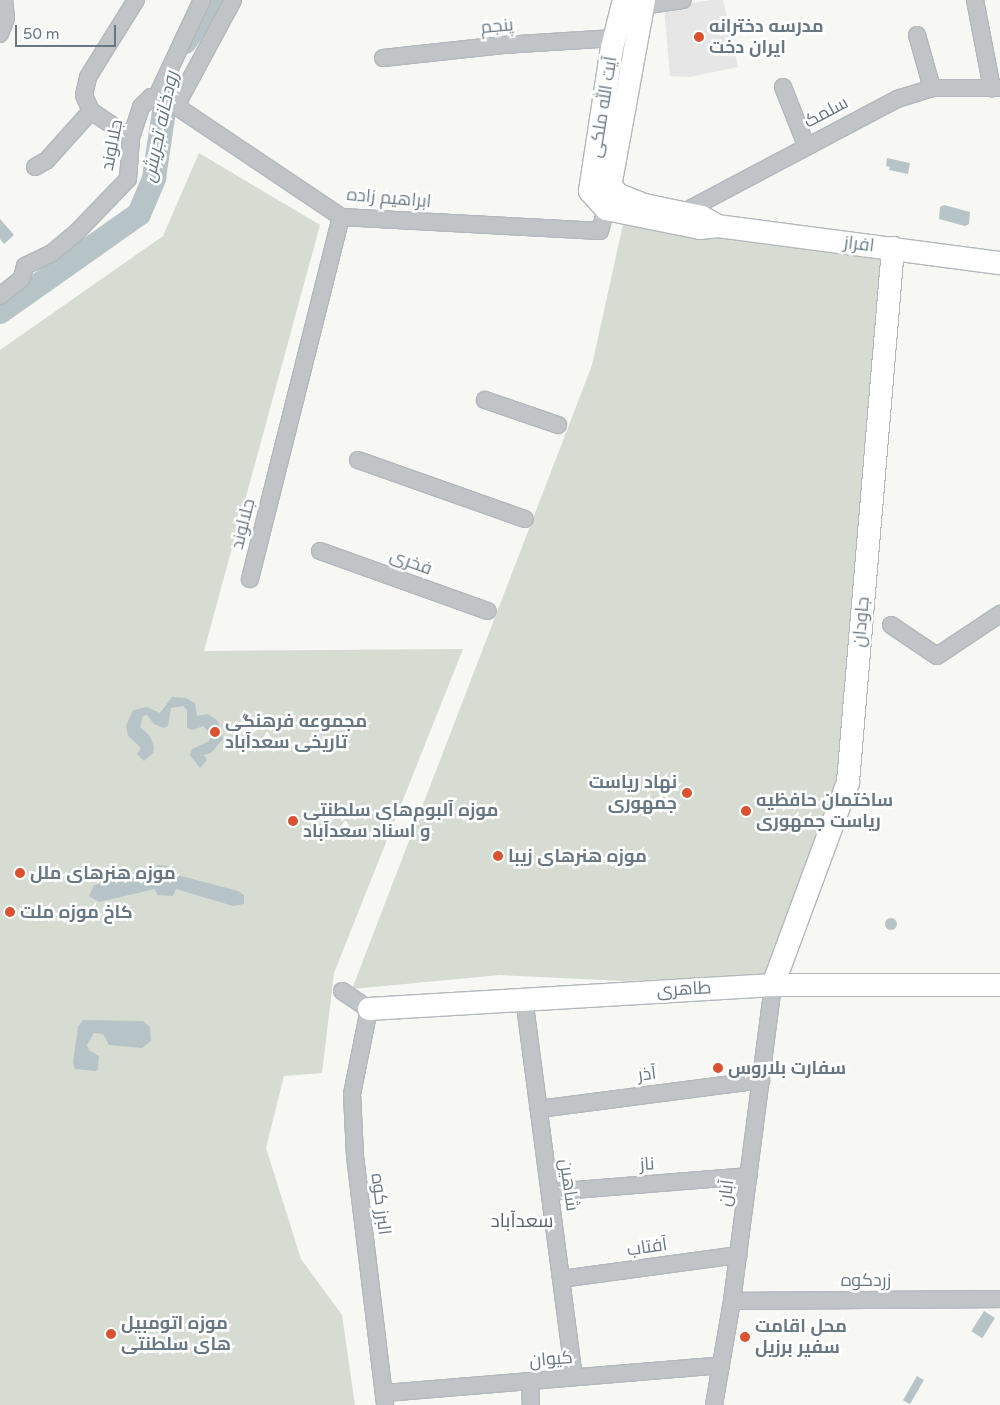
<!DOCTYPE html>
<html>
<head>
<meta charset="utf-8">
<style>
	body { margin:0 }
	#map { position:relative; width:1000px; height:1405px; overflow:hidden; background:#f7f7f4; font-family:"Varela Round",Cairo,sans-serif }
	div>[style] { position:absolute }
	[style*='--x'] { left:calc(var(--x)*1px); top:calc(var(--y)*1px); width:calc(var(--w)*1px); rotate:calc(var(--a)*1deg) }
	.built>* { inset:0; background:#e5e6e5 }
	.green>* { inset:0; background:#d7dcd3 }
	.water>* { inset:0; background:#b7c4c7; transform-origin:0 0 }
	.round { border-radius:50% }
	.river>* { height:24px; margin:-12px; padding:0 12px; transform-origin:12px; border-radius:12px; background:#b7c4c7 }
	.roads { filter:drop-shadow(1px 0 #b2b8bc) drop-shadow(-1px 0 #b2b8bc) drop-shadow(0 1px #b2b8bc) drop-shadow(0 -1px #b2b8bc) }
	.street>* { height:16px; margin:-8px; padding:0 8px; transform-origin:8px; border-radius:8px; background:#c0c4c7 }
	.secondary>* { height:22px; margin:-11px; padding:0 11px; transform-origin:11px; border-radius:11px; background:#fff }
	.dots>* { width:14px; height:14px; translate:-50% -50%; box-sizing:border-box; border:2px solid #fff; border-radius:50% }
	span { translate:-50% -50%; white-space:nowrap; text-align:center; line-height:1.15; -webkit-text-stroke:5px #fff; paint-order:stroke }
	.street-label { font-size:18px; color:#677884 }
	.poi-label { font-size:18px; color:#677884; font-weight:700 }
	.left { translate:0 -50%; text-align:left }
	.right { translate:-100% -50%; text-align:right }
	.water-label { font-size:19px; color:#63797f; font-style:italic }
	.neighbourhood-label { font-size:19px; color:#556169 }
	.scale { position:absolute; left:15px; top:25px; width:101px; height:22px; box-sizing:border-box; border:2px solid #677884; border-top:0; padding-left:6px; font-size:15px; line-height:18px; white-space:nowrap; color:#677884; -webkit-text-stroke:4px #fff; paint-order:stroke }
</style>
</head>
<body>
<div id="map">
	<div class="built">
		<i style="clip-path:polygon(711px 0,723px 0,738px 67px,689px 77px,670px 76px,664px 7px)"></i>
	</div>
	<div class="green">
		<i style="clip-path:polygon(199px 153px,320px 225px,204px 651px,463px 649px,334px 973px,322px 1073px,284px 1076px,266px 1148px,301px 1259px,342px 1315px,355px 1405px,0 1405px,0 350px,163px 236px)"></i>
		<i style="clip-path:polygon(624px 220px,677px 235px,765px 240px,883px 253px,840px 779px,766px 975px,623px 981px,500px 975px,352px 989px,592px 365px)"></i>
	</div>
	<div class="water">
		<i style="clip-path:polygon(887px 158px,910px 163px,908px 174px,889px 170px,890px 167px,886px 166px)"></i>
		<i style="clip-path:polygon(944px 205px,970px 212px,969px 224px,965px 226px,939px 219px,940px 207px)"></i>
		<i style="clip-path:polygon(0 219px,14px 235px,4px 244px,0 239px)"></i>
		<i style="clip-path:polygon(172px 697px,186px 698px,195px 703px,197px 716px,208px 714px,217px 720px,221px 730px,223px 739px,211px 753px,204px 755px,207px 760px,200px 768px,190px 755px,192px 749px,209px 741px,212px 735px,203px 726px,193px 730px,187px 728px,187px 710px,183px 706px,171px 708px,168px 726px,164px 728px,154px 724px,147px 715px,143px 716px,140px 727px,150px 736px,154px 747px,153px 753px,144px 761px,137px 754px,141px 748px,128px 736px,126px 726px,133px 710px,147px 707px,160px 713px)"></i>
		<i style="clip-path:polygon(157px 865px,173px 867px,174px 874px,238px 891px,244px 895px,244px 904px,233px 906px,176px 889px,173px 896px,157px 895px,155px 889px,99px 902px,89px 896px,94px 885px,156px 871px)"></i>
		<i class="round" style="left:885px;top:918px;width:12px;height:12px"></i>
		<i style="clip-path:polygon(83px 1020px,143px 1021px,150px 1027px,151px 1041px,142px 1048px,109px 1045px,103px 1034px,94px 1033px,87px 1045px,89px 1050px,99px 1056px,98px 1069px,96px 1071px,75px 1069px,73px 1062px,78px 1027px)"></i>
		<i style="left:984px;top:1311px;width:13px;height:24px;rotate:32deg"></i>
		<i style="left:917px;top:1376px;width:8px;height:28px;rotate:30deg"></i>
	</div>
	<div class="river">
		<i style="--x:185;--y:42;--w:50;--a:-56.3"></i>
		<i style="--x:0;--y:312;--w:170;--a:-35.2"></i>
		<i style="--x:139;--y:214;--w:39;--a:-67"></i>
		<i style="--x:154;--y:178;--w:101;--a:-81.5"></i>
	</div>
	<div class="roads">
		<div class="street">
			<i style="--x:975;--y:0;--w:90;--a:79.1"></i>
			<i style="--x:643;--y:6;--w:40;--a:-8.5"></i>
			<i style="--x:0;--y:34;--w:17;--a:-69"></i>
			<i style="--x:6;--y:18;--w:18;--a:-96"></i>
			<i style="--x:917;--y:35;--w:55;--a:74.2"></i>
			<i style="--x:383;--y:58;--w:121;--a:-6.2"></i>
			<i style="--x:503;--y:45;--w:112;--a:-3.6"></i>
			<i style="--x:783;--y:87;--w:62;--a:68.4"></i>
			<i style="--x:157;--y:96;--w:106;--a:-64.9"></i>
			<i style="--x:176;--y:106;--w:120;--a:-61.7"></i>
			<i style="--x:91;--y:111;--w:48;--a:34"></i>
			<i style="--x:35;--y:167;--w:14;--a:-30"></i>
			<i style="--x:47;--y:160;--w:66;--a:-48.1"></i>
			<i style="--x:91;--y:111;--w:17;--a:-114"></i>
			<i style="--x:84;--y:95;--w:18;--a:-77"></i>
			<i style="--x:88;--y:77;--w:91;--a:-58.1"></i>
			<i style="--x:682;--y:213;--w:243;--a:-27.9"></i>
			<i style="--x:897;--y:99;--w:37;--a:-17"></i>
			<i style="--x:932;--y:88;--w:68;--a:0"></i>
			<i style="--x:0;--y:296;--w:28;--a:-39"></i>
			<i style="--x:22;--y:278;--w:12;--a:-76"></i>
			<i style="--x:25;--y:266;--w:30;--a:-26"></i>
			<i style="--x:52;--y:253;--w:31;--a:-40"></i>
			<i style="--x:76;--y:233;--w:75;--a:-46.1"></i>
			<i style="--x:128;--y:179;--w:41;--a:-85.8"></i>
			<i style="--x:131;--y:138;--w:33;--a:-72"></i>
			<i style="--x:141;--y:107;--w:14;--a:-45"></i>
			<i style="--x:151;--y:97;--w:27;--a:20"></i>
			<i style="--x:176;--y:106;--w:199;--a:33.9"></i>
			<i style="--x:341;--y:217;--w:259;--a:3.1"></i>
			<i style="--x:600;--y:231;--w:23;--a:-75"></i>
			<i style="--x:485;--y:400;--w:77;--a:18.9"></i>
			<i style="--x:358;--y:460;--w:177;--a:19.5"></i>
			<i style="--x:320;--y:551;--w:178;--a:19.7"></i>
			<i style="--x:250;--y:579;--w:373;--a:-75.9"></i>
			<i style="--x:891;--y:625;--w:55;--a:34"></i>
			<i style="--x:937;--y:656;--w:76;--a:-33.7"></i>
			<i style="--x:342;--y:991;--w:32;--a:34"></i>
			<i style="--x:369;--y:1009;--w:87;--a:101.3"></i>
			<i style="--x:352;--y:1094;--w:62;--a:87.2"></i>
			<i style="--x:355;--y:1156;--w:251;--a:83.1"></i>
			<i style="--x:524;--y:998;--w:382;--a:82.5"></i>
			<i style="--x:539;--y:1109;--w:224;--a:-7.4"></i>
			<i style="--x:550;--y:1192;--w:199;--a:-4.6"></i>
			<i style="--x:561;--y:1279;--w:179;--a:-7.7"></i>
			<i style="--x:732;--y:1301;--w:268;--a:-0.4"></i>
			<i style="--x:530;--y:1381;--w:24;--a:88"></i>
			<i style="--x:384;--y:1393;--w:338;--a:-4.7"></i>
			<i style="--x:714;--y:1405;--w:106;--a:-80.2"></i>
			<i style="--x:732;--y:1301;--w:319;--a:-82.6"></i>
		</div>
		<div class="secondary">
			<i style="--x:608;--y:198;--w:201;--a:-79.7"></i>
			<i style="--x:606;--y:209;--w:96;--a:11.4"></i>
			<i style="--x:700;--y:228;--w:18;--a:-6"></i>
			<i style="--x:718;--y:226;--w:18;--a:-151"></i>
			<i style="--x:702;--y:217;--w:59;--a:-168.3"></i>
			<i style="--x:644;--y:205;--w:29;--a:-158"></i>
			<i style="--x:617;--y:194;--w:12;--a:-125"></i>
			<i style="--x:606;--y:209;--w:24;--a:-132"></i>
			<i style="--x:590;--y:191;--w:145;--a:-81.3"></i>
			<i style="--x:612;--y:48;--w:49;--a:-76"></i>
			<i style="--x:718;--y:226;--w:284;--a:7.5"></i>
			<i style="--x:773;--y:985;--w:216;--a:-69.7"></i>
			<i style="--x:848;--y:782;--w:536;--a:-85.18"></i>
			<i style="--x:369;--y:1009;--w:405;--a:-3.4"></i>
			<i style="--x:773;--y:985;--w:227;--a:0"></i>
		</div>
	</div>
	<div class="dots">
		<i style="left:699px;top:37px;background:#db5230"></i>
		<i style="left:215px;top:732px;background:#db5230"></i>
		<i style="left:687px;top:793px;background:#db5230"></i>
		<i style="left:746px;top:811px;background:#db5230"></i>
		<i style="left:293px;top:821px;background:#db5230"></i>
		<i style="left:498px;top:856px;background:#db5230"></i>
		<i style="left:20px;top:873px;background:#db5230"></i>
		<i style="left:10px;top:912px;background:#db5230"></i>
		<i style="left:718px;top:1068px;background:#db5230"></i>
		<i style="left:111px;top:1334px;background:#db5230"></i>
		<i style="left:745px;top:1337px;background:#db5230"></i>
	</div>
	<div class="street-label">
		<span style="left:497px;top:26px;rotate:-5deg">پنجم</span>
		<span style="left:603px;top:107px;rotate:-81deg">آیت الله ملکی</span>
		<span style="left:826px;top:112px;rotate:-28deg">سلمک</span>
		<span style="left:112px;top:145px;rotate:-79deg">جلالوند</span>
		<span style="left:389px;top:198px;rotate:5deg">ابراهیم زاده</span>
		<span style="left:859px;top:244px;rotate:7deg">افراز</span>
		<span style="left:243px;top:524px;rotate:-76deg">جلالوند</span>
		<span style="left:411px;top:562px;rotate:20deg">فخری</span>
		<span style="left:861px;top:622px;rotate:-85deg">جاودان</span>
		<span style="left:684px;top:989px;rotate:-3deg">طاهری</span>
		<span style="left:647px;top:1074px;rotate:-7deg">آذر</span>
		<span style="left:647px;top:1164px;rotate:-4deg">ناز</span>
		<span style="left:569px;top:1185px;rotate:82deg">شاهین</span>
		<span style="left:726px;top:1193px;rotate:-83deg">آبان</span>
		<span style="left:381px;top:1204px;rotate:83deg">البرز کوه</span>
		<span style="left:647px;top:1247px;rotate:-8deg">آفتاب</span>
		<span style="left:866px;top:1280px">زردکوه</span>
		<span style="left:551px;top:1359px;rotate:-5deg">کیوان</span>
	</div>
	<div class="poi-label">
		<span class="left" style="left:709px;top:37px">مدرسه دخترانه<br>ایران دخت</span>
		<span class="left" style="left:225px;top:732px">مجموعه فرهنگی<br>تاریخی سعدآباد</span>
		<span class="right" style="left:677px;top:793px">نهاد ریاست<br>جمهوری</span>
		<span class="left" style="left:756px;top:811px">ساختمان حافظیه<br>ریاست جمهوری</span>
		<span class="left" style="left:303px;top:821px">موزه آلبوم‌های سلطنتی<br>و اسناد سعدآباد</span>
		<span class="left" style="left:508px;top:856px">موزه هنرهای زیبا</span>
		<span class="left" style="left:30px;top:873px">موزه هنرهای ملل</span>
		<span class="left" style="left:20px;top:912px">کاخ موزه ملت</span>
		<span class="left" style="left:728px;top:1068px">سفارت بلاروس</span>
		<span class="left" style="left:121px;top:1334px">موزه اتومبیل<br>های سلطنتی</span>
		<span class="left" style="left:755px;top:1337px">محل اقامت<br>سفیر برزیل</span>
	</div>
	<div class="water-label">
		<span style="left:161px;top:127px;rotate:-78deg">رودخانه تجریش</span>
	</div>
	<div class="neighbourhood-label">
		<span style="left:522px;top:1222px">سعدآباد</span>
	</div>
	<div class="scale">50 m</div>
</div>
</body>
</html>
